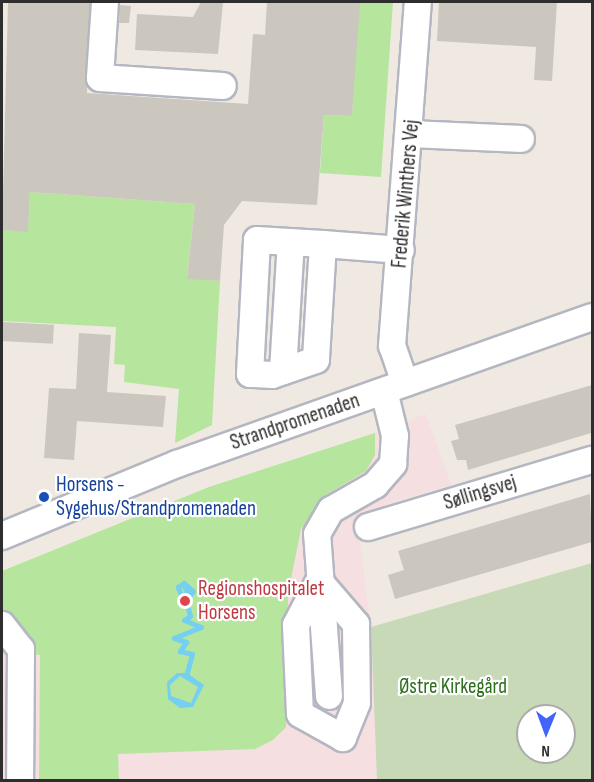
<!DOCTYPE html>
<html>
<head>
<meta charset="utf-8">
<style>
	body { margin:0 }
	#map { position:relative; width:594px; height:782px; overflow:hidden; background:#efe9e1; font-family:"Sofia Sans Condensed",sans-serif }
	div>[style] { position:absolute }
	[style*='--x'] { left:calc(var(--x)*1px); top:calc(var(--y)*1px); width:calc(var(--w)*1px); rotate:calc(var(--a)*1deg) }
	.medical>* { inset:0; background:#f5dfe0 }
	.green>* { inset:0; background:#b6e59e }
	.cemetery>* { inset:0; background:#c8d9b8 }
	.water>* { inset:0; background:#75cff0 }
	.stream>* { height:5px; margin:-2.5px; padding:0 2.5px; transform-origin:2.5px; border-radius:2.5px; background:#75cff0 }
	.building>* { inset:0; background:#cbc7bf; transform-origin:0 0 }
	.roads { filter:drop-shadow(2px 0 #b4b7c1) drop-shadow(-2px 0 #b4b7c1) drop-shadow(0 2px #b4b7c1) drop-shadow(0 -2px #b4b7c1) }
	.minor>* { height:26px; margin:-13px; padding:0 13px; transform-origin:13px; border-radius:13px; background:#fff }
	.dots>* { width:16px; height:16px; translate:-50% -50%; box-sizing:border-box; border:3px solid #fff; border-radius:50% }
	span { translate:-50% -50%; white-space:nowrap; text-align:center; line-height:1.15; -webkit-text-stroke:4.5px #fff; paint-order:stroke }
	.street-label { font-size:21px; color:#2e2e2e }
	.transit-label { font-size:21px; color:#164399 }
	.left { translate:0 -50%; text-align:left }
	.health-label { font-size:21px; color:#be3a42 }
	.park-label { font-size:21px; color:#2c6e1b }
	.frame { position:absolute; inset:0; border:3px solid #2e2e2e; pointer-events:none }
	.north { position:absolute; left:516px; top:704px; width:60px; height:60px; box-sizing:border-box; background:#fff; border:2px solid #ababab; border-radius:50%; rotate:181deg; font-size:16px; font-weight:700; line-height:24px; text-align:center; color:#2e2e2e }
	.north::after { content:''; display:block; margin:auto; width:21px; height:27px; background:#4264fb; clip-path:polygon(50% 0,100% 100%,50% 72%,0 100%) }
</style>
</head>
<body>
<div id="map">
	<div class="medical">
		<i style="clip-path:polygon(426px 414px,451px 485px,389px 503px,357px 520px,371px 627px,377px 780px,2px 780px,2px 574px)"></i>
	</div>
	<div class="green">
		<i style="clip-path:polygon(356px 2px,393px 2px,381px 177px,320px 173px,324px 115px,352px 116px)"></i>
		<i style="clip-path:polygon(30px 192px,195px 204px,187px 278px,220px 281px,212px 425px,175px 443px,179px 389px,124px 382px,125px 365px,114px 364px,116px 327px,2px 321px,2px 230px,28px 231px)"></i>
		<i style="clip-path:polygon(375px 433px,375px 455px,366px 471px,327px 494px,301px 529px,288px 594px,286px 727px,273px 740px,255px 749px,118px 754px,119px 780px,39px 780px,40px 655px,30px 654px,2px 616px,2px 571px,209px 487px)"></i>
	</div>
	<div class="cemetery">
		<i style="clip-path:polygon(evenodd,592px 563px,592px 780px,377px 780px,371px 627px,592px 563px,528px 716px,564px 716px,564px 752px,528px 752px,528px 716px)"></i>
	</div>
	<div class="water">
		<i style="clip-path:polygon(evenodd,177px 673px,187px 673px,204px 685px,193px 707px,180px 708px,168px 699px,167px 682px,177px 673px,180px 676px,198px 687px,191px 703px,171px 696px,170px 685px,180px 676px)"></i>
	</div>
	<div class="stream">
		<i style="--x:185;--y:588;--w:7;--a:56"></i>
		<i style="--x:189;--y:594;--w:8;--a:173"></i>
		<i style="--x:181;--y:595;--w:9;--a:-111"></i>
		<i style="--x:178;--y:587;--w:7;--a:-34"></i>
		<i style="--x:184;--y:583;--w:12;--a:42"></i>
		<i style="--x:193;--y:591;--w:11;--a:128"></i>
		<i style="--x:186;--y:600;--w:16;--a:76"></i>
		<i style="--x:190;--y:616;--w:7;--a:146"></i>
		<i style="--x:184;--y:620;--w:18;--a:22"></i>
		<i style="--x:201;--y:627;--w:29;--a:158"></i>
		<i style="--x:174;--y:638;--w:13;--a:18"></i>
		<i style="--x:186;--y:642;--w:11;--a:124"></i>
		<i style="--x:180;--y:651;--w:12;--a:14"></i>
		<i style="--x:192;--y:654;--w:20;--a:105"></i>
	</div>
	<div class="building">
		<i style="clip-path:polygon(8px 2px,90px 2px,87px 93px,248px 104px,253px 34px,265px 35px,267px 2px,360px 2px,352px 116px,324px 115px,317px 205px,242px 201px,224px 225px,220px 281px,187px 279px,195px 204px,30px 192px,28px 232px,2px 230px)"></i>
		<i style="clip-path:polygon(201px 2px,223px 3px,218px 54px,135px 50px,137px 14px,193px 17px)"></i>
		<i style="clip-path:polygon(439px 2px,557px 2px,552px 81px,534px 80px,536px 47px,437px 41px)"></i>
		<i style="clip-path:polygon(120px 5px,131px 6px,129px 23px,119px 23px)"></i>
		<i style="left:2px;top:322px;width:52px;height:19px;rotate:3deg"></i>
		<i style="clip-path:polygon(79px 333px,111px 335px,107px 392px,166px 396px,163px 427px,77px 421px,74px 460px,44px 458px,49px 388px,76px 389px)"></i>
		<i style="clip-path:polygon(592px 385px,591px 433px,468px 470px,466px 460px,457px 460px,451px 441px,459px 439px,455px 425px)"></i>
		<i style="clip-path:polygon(590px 494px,592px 542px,395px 599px,388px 575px,404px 570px,398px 551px)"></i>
	</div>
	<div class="roads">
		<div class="minor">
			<i style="--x:105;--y:2;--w:76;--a:93.8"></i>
			<i style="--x:100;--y:78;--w:123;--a:3.7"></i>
			<i style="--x:412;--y:134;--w:109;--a:2.6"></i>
			<i style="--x:323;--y:244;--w:116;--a:93.5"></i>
			<i style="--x:316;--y:360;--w:46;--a:161.2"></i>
			<i style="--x:272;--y:375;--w:22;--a:-177"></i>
			<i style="--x:250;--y:374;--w:134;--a:-87"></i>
			<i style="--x:257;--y:240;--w:66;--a:3.5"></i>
			<i style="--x:323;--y:244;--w:78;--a:4.4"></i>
			<i style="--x:283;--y:371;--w:129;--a:-86.5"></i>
			<i style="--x:405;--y:383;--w:39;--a:-109"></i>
			<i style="--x:392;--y:346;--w:345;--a:-85.7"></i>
			<i style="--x:368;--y:527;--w:234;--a:-16.7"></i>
			<i style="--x:2;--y:536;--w:189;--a:-22.4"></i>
			<i style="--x:177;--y:464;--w:440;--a:-19.5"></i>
			<i style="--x:319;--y:581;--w:57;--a:49.3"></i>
			<i style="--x:356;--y:624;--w:79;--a:89.3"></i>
			<i style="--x:357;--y:703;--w:38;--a:112"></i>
			<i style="--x:343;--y:738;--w:49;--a:-150.8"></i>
			<i style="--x:300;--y:714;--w:89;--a:-92.6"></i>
			<i style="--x:296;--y:625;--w:50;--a:-62.4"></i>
			<i style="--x:2;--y:625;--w:31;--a:52"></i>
			<i style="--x:21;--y:649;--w:131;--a:90.4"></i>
			<i style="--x:329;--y:696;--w:162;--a:-94.2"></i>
			<i style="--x:317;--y:534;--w:28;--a:-60"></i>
			<i style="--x:331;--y:510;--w:51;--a:-29.6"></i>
			<i style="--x:375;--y:485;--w:28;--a:-49"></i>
			<i style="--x:393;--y:464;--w:28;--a:-86"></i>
			<i style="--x:395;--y:436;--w:46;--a:-103.7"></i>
		</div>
	</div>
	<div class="dots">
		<i style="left:44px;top:497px;background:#1a4fb4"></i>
		<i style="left:185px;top:601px;background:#e0444e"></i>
	</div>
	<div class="street-label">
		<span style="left:406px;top:194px;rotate:-85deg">Frederik Winthers Vej</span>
		<span style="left:295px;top:422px;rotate:-19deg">Strandpromenaden</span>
		<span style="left:480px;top:493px;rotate:-17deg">Søllingsvej</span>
	</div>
	<div class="transit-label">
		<span class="left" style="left:56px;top:497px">Horsens -<br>Sygehus/Strandpromenaden</span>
	</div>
	<div class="health-label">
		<span class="left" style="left:198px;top:601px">Regionshospitalet<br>Horsens</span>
	</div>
	<div class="park-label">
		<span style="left:453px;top:687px">Østre Kirkegård</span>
	</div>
	<div class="frame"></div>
	<div class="north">N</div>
</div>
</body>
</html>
